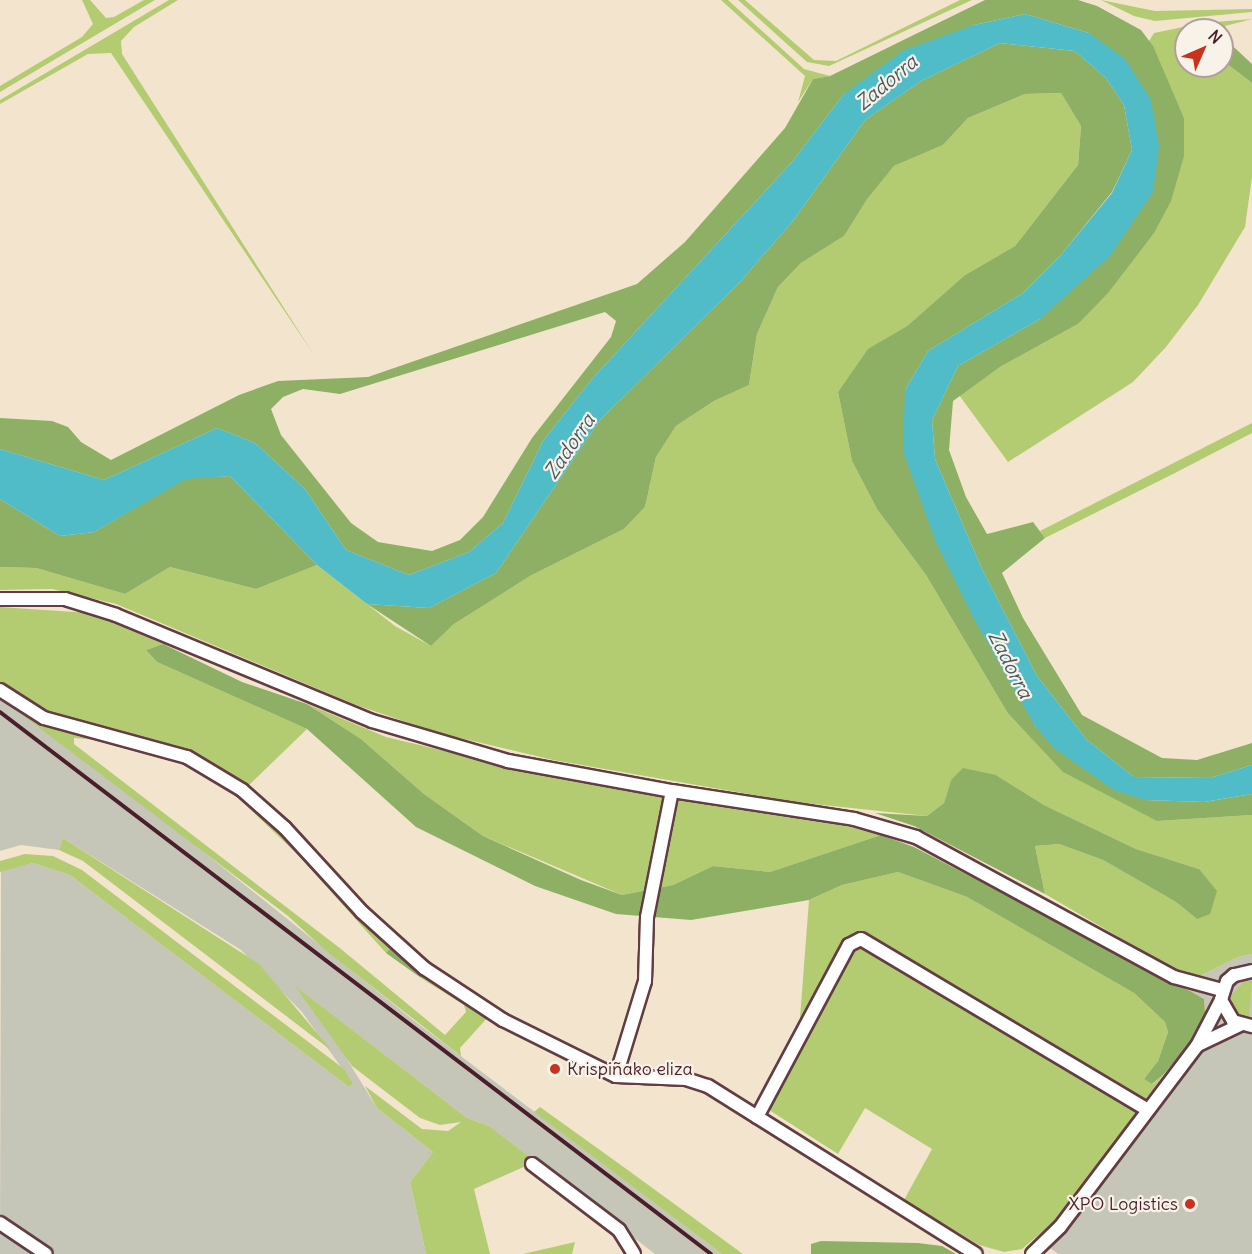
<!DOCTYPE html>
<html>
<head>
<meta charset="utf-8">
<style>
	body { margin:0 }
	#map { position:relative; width:1252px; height:1254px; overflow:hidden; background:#f3e5cd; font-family:Delius,sans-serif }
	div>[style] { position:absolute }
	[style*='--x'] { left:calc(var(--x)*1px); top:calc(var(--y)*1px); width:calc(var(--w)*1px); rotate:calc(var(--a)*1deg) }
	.industrial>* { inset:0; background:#c5c5b8 }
	.green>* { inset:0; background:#b3cc72 }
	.forest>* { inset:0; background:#8eb064 }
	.water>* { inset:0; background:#4fbcc8 }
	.roads { filter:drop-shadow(2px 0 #633d43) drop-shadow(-2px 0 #633d43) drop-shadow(0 2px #633d43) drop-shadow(0 -2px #633d43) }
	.street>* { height:12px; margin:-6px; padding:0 6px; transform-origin:6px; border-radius:6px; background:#fff }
	.rail>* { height:4px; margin:-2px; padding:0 2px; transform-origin:2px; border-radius:2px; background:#4a1f2b }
	.dots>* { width:16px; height:16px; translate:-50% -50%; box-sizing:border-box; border:3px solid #f7f3e8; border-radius:50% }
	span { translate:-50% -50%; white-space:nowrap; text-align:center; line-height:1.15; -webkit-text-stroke:4.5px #f7f3e8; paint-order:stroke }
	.poi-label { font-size:18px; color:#4a1f2b }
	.left { translate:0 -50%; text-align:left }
	.right { translate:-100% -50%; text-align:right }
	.water-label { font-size:20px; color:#4c5662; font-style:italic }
	.north { position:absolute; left:1174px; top:18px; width:60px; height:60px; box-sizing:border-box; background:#f7f3e8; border:2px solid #b29e9c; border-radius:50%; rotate:45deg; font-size:16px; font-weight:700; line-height:24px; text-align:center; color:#4a1f2b }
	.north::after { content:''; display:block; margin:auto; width:21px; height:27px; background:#c8321e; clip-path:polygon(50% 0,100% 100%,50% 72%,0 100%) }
</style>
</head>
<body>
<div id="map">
	<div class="industrial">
		<i style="clip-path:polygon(0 698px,160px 817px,412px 1019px,722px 1254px,655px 1254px,489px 1126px,467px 1118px,296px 987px,334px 1038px,377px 1108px,433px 1152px,410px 1182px,426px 1254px,0 1254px,1px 871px,33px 863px,70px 875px,349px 1087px,353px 1084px,302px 1012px,241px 950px,63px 838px,59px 850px,21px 845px,0 851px)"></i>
		<i style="clip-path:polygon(1252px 954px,1252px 1254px,1058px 1254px,1037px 1238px,1206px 1024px,1204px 999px,1190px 991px,1187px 977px,1198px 977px,1238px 957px)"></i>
	</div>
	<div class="green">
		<i style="clip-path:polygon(82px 0,90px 0,106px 18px,114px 17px,144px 0,155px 0,0 92px,0 86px,82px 37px,93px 24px)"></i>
		<i style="clip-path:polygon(169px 0,178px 0,134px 27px,121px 41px,122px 54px,314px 355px,111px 53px,88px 54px,0 104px,0 100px)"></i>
		<i style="clip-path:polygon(721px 0,728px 0,804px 69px,830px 76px,813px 79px,798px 102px,805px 76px)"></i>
		<i style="clip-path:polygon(738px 0,745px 0,814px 60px,836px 61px,960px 0,972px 0,829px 66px,807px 62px)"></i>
		<i style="clip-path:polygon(1101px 0,1155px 11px,1252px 9px,1252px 12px,1155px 21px,1134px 16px)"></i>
		<i style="clip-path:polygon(1252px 19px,1225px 26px,1229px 40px,1222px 36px,1222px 30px,1203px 23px)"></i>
		<i style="clip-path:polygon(1188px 26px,1186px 66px,1222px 66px,1222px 60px,1252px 83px,1252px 177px,1245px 227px,1198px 305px,1166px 347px,1133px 382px,1008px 462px,959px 395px,1000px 367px,1078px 324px,1183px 156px,1184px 118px,1149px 41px,1154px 33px)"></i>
		<i style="clip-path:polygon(1061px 93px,1081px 126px,1078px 165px,1015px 246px,965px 275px,907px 326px,868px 350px,838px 392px,852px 461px,877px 509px,926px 575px,1007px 712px,1157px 821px,1252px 815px,1252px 954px,1238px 957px,1198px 977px,1187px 977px,1045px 894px,1035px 846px,1059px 844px,1103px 860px,1176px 902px,1197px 919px,1199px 869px,1136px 849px,1044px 805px,996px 775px,951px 780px,944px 803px,927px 816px,794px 802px,553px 760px,439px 733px,356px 705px,116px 604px,52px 589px,0 590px,0 567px,36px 568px,125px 594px,170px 567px,256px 589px,317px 565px,395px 626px,431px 646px,454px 624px,530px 576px,624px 529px,645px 507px,656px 457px,676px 426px,714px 401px,749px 385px,757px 334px,778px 287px,801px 263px,844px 236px,866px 199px,894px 166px,943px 145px,968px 118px,1025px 94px)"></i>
		<i style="clip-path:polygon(1252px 423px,1252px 433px,1173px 474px,1045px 538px,1040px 531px)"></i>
		<i style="clip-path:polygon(0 607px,90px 613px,163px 644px,146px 650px,157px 662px,307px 729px,246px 788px,184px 749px,52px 715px,26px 703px,0 682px)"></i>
		<i style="clip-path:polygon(0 693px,24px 710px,181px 758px,240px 794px,393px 945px,386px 953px,298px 855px,230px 790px,184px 762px,98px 740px,74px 738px,74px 744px,341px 949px,445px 1035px,466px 1012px,464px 1005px,421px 978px,425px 974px,489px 1016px,460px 1048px,461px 1056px,325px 950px,288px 916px,0 698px)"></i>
		<i style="clip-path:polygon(307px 704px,386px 737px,571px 781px,831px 822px,881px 835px,770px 872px,713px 866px,673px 885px,622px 895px,483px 836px,424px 794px,361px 739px)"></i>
		<i style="clip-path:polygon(63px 838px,259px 964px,332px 1051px,83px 861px,59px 850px)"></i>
		<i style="clip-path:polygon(25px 854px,53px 856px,82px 870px,344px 1069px,353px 1084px,349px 1087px,70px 875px,33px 863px,0 872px,0 861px)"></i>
		<i style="clip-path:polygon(898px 872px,967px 897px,1134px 993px,1165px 1022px,1168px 1032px,1158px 1061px,1144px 1079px,1153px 1084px,1164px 1074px,1084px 1183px,1050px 1225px,1022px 1249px,1004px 1252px,979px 1245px,904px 1200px,932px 1149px,865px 1108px,838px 1154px,766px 1108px,799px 1031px,809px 900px,842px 885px)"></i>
		<i style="clip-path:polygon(1244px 981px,1252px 981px,1249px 1017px,1239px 1014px,1232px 1006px,1231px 996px)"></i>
		<i style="clip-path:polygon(295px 986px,467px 1118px,489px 1126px,532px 1159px,528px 1165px,474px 1189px,490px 1254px,426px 1254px,410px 1182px,433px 1152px,377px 1108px,365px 1086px,422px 1129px,448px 1131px,461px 1122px,440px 1125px,420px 1118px,352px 1066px)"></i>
		<i style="clip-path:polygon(540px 1107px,625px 1168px,743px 1254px,722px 1254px,534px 1112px)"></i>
		<i style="clip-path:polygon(575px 1242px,572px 1254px,523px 1254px)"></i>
	</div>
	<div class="forest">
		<i style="clip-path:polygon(evenodd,985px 0,1078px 0,1097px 6px,1141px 30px,1153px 46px,1184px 118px,1184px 156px,1171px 201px,1154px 233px,1108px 293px,1078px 324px,1000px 367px,953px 401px,949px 450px,966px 497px,987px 534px,1033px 522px,1045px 538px,1002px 573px,1023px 618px,1082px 715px,1162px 758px,1197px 760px,1252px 743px,1252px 765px,1210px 778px,1134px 777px,1087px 740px,1037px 676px,981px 567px,935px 459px,932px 420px,958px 366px,1040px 319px,1159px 147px,1089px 33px,1025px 14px,974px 25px,844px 94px,792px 162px,592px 379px,543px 441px,503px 523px,469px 552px,409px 575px,346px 550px,305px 489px,255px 443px,217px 428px,104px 480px,0 449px,0 418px,52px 421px,68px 427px,81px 442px,111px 460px,239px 395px,278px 381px,368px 377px,637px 284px,685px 242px,785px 128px,813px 79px,830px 76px,985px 0,605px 312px,616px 321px,611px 337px,532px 438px,483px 517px,460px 540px,432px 551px,378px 542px,351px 523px,281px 435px,271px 409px,283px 397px,303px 389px,340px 394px,605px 312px)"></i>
		<i style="clip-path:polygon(1222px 36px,1252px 64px,1252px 83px,1222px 60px)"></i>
		<i style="clip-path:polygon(1000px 43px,1075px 51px,1106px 78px,1124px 105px,1132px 150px,1112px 192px,1060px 256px,1023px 293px,928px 351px,905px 390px,1035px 726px,1145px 800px,1204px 802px,1252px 794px,1252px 815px,1157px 821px,1063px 772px,1007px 712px,926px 575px,877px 509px,852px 461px,838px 392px,868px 349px,907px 326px,965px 275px,1015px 246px,1078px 165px,1081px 126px,1061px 93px,1025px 94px,968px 118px,943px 145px,894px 166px,867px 199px,844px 236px,801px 263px,778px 287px,757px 334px,749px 385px,714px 401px,676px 426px,656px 457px,645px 507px,624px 529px,530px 576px,454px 624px,431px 646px,367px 604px,429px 608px,496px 573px,600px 420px,739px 283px,793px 221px,865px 120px,921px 81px)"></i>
		<i style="clip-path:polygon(230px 476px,317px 565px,256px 589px,170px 567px,125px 594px,36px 568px,0 567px,0 499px,60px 536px,94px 532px,186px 478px)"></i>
		<i style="clip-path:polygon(163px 644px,242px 682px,307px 704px,361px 739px,424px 794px,483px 836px,581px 880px,622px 895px,673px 885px,713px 866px,770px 872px,881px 835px,914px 847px,1190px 991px,1204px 999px,1206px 1024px,1164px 1074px,1152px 1084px,1144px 1079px,1158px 1061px,1168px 1032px,1165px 1022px,1134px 993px,967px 897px,898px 872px,842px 885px,809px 900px,691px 920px,616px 914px,535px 886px,416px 827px,307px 729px,157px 662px,146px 650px)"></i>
		<i style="clip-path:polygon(963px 768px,996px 775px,1044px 805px,1136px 849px,1199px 869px,1217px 891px,1210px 914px,1197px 919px,1176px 902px,1103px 860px,1059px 844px,1035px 846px,1045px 894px,914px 826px,875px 813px,927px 816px,944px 803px,951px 780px)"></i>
		<i style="clip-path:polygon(393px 945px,425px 974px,421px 978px,386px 953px)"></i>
		<i style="clip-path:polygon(821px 1241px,918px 1243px,942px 1246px,956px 1254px,811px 1254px,811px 1244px)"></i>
	</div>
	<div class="water">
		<i style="clip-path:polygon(1025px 14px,1089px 33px,1125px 59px,1151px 100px,1159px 147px,1153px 192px,1110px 256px,1040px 319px,958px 366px,932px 420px,935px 459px,981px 567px,1037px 676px,1087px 740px,1134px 777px,1210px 778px,1252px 765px,1252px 794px,1204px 802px,1145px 800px,1114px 790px,1054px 748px,1035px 726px,973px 617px,935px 540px,903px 451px,905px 390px,928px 351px,1023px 293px,1060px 256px,1112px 193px,1132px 150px,1124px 105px,1106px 78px,1075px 51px,1000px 43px,921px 81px,865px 120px,793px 221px,739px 283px,600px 420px,496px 573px,429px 608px,367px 604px,317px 565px,230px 476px,186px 479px,94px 532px,60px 536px,0 499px,0 449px,104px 480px,217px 428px,255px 443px,305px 489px,346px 550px,409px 575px,469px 552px,503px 523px,543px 441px,592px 379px,792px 162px,844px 94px,904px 50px,974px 25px)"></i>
	</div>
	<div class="roads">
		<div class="street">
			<i style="--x:0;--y:599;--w:65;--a:0"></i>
			<i style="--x:65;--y:599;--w:53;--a:17.4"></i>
			<i style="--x:116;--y:615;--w:277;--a:22.5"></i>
			<i style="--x:372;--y:721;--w:142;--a:16.4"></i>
			<i style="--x:508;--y:761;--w:167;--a:10.4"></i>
			<i style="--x:672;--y:791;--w:184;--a:8.7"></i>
			<i style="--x:854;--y:819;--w:65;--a:16.2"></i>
			<i style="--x:916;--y:837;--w:294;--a:28.5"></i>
			<i style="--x:1174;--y:977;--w:50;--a:15.2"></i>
			<i style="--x:0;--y:690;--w:52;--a:32.5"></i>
			<i style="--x:44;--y:718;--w:148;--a:15.3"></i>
			<i style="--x:187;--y:757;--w:64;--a:31"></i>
			<i style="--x:242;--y:790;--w:57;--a:41.5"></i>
			<i style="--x:285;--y:828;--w:114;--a:47.5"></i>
			<i style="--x:362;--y:912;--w:84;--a:42.1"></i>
			<i style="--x:424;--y:968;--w:95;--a:33.4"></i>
			<i style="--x:503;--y:1020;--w:126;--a:26.4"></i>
			<i style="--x:616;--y:1076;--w:70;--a:2.5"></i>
			<i style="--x:686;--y:1079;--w:23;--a:18"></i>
			<i style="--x:708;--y:1086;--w:316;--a:32.1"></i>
			<i style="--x:1252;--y:971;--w:18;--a:167"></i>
			<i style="--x:1234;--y:975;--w:9;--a:139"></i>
			<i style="--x:1227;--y:981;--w:20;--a:108"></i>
			<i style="--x:1221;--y:1000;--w:24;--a:60"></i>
			<i style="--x:1233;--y:1021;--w:20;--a:15"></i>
			<i style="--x:1200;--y:1044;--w:44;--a:-25.4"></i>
			<i style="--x:616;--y:1076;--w:99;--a:-73"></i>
			<i style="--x:645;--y:981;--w:64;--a:-88.2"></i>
			<i style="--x:647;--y:917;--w:128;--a:-78.8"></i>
			<i style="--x:757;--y:1117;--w:195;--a:-61.9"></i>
			<i style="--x:849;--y:945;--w:13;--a:-27"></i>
			<i style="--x:861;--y:939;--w:334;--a:30.8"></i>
			<i style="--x:532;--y:1164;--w:109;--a:37.2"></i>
			<i style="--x:619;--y:1230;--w:28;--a:58"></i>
			<i style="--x:0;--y:1223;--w:55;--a:34"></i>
			<i style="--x:1032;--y:1254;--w:39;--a:-44"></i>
			<i style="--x:1060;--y:1227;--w:227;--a:-52.9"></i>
			<i style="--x:1197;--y:1046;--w:52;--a:-62.4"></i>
		</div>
	</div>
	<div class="rail">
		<i style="--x:0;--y:712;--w:894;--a:37.32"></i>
	</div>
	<div class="dots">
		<i style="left:555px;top:1069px;background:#c8321e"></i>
		<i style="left:1190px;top:1204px;background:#c8321e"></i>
	</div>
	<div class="poi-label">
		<span class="left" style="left:567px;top:1069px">Krispiñako eliza</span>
		<span class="right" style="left:1178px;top:1204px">XPO Logistics</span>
	</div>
	<div class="water-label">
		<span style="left:886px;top:82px;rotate:-40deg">Zadorra</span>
		<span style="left:569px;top:446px;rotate:-56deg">Zadorra</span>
		<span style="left:1011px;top:664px;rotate:63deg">Zadorra</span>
	</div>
	<div class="north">N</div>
</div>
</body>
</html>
